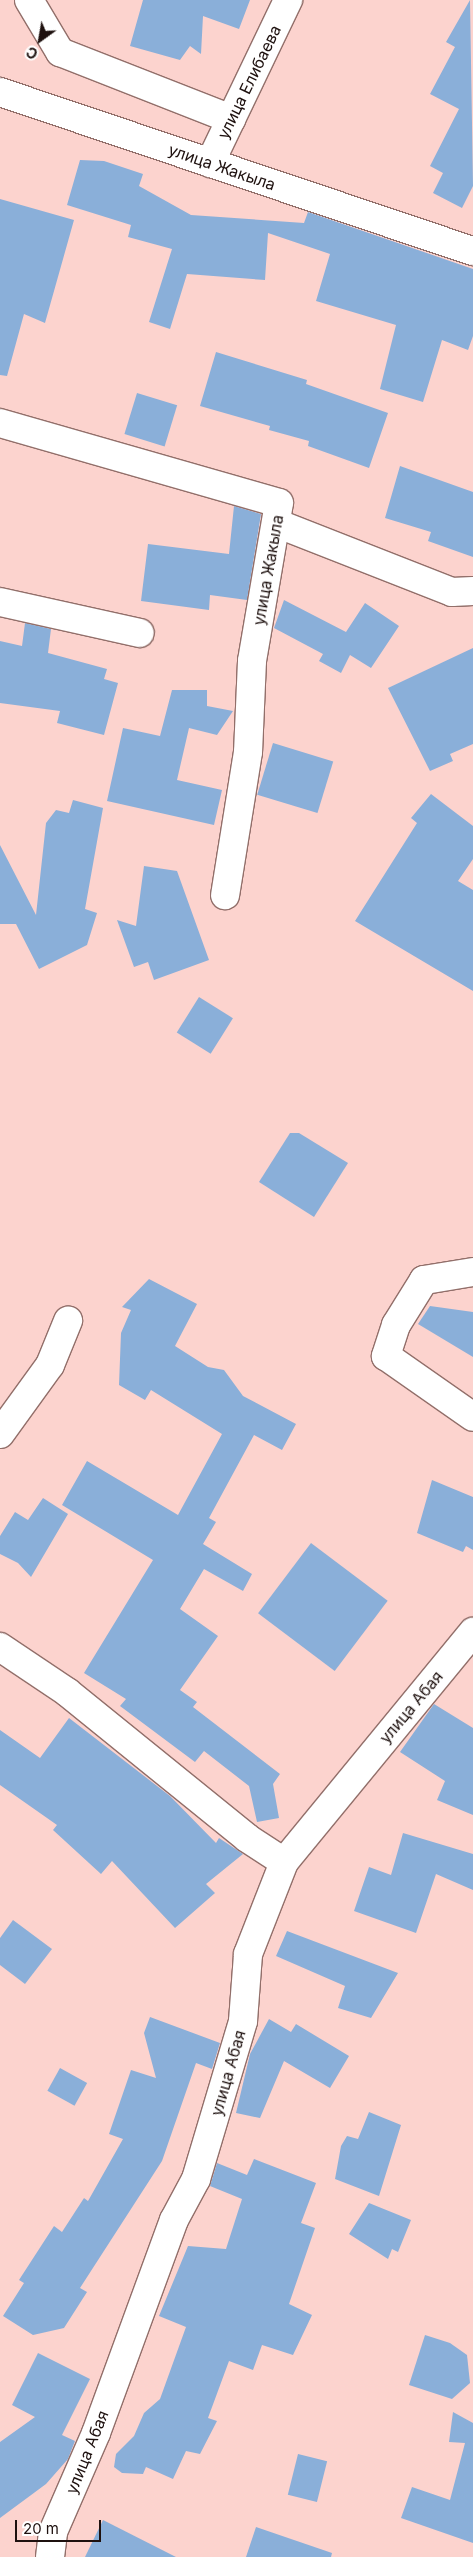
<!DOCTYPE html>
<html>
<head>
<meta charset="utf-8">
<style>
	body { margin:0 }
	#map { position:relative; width:473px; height:2557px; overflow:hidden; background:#fcd3ce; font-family:Inter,sans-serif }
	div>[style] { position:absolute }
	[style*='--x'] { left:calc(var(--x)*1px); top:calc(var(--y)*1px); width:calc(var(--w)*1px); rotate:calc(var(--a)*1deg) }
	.building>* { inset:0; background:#8aafd9; transform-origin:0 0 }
	.roads { filter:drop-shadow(1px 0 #926f6a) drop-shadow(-1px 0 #926f6a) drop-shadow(0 1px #926f6a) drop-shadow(0 -1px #926f6a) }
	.minor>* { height:28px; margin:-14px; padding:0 14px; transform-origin:14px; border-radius:14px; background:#fff }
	span { translate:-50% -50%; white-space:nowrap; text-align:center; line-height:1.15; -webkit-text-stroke:4px #fff; paint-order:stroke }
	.street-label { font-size:16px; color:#1e110f }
	.north { position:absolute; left:15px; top:15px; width:50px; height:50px; -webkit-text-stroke:4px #fff; paint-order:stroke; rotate:212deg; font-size:14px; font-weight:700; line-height:20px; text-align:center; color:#1e110f }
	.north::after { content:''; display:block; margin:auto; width:18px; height:22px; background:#1e110f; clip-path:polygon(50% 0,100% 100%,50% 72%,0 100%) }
	.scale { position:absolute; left:15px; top:2520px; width:86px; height:22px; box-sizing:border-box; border:2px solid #1e110f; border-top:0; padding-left:6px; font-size:15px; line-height:18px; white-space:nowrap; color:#1e110f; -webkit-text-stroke:4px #fff; paint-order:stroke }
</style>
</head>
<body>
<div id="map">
	<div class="building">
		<i style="clip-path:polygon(143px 0,250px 0,239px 29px,203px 16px,201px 54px,190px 46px,180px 60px,130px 46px)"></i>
		<i style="clip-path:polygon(470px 0,473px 186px,462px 208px,433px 193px,443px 173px,430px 166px,459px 109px,430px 94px,455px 47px,446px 42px)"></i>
		<i style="clip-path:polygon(80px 160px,104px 161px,143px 174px,139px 186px,191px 215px,304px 223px,308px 212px,473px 269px,473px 336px,468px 350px,442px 340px,423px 402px,380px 389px,396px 325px,316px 301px,330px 254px,268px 233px,265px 280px,187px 274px,170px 329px,149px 322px,172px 249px,128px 237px,131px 225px,67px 205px)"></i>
		<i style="clip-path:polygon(0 199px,74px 220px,45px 323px,24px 314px,7px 376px,0 375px)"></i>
		<i style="clip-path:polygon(216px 352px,307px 380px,306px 384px,388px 413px,369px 468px,308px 446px,309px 441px,269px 430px,270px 426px,200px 406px)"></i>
		<i style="left:137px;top:393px;width:42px;height:43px;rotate:17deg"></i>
		<i style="clip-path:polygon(400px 466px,473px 492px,473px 557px,428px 541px,431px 532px,385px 518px)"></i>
		<i style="clip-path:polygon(234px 506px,261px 514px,247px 600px,210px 595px,209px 610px,141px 601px,148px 544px,229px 554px)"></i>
		<i style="clip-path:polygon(284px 600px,346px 632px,365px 603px,399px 626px,371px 668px,350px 655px,341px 673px,319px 661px,323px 654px,274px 628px)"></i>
		<i style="clip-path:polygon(25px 623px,51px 629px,48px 653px,107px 669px,104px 679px,118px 683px,104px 735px,57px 723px,60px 711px,0 703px,0 641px,22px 646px)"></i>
		<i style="clip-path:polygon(473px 648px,473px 744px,450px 754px,453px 761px,430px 771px,388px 688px)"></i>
		<i style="clip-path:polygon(172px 690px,207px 690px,207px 706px,233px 711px,217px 735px,189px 728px,177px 780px,222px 790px,214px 825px,107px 801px,123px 728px,160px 736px)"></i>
		<i style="left:273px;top:743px;width:63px;height:54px;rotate:17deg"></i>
		<i style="clip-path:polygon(431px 794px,473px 826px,473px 859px,458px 881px,473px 890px,473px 991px,355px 921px,417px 823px,411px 818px)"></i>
		<i style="clip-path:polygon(73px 800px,103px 808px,85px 909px,97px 913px,87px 945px,39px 969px,16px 924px,0 924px,0 845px,36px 915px,46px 823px,56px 810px,69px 813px)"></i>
		<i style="clip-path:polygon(144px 866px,177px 871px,209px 960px,154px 980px,148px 962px,134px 967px,117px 920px,136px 926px)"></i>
		<i style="left:199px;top:997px;width:40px;height:42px;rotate:32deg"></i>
		<i style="clip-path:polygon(290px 1133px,299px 1133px,348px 1163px,314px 1217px,259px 1182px)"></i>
		<i style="clip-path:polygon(149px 1279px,197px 1304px,175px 1346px,208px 1367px,224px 1370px,243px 1396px,296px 1424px,282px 1450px,254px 1435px,209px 1518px,216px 1522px,203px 1544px,252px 1574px,243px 1591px,204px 1569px,180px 1609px,218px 1636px,180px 1690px,197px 1702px,193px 1707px,280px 1774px,273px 1784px,279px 1818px,257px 1822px,249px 1786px,204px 1751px,195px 1762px,120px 1706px,126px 1699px,84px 1673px,153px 1560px,62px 1505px,87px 1461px,178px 1515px,222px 1434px,151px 1390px,145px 1400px,119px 1385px,121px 1333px,131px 1310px,122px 1307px)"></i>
		<i style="clip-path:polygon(430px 1306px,473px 1312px,473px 1357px,418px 1324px)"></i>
		<i style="clip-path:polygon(432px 1480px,473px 1497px,473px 1550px,466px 1546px,463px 1552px,417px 1533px)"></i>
		<i style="clip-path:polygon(43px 1498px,68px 1514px,31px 1577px,18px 1563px,0 1554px,0 1536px,15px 1512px,28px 1520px)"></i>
		<i style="left:311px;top:1543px;width:96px;height:88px;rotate:37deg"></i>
		<i style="clip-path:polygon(434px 1704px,473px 1728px,473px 1815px,437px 1800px,445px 1781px,400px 1752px)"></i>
		<i style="clip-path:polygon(69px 1718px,170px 1796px,216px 1843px,219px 1838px,243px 1854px,206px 1884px,215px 1893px,175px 1928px,112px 1861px,101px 1874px,53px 1830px,57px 1825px,0 1785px,0 1730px,40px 1758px)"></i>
		<i style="clip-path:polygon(403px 1833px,473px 1854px,473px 1890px,436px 1874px,416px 1933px,354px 1911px,369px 1867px,391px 1875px)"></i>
		<i style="clip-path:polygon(13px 1920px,52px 1949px,25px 1984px,0 1965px,0 1938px)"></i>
		<i style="clip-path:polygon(287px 1931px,398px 1973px,371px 2018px,338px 2008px,345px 1986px,276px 1956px)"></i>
		<i style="clip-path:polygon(150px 2017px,220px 2043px,212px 2069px,196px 2063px,162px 2161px,80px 2288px,87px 2292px,64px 2328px,33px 2335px,3px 2316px,24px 2283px,19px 2280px,54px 2226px,62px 2232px,84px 2198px,88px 2201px,123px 2139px,109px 2134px,131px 2070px,156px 2078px,144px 2033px)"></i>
		<i style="clip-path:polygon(269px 2019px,291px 2032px,296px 2024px,349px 2056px,330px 2088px,284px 2061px,260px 2118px,236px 2113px,250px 2054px)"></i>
		<i style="left:60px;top:2068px;width:31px;height:26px;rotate:29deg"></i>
		<i style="clip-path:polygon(369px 2112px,401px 2125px,379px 2196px,335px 2179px,341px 2146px,347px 2136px,358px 2139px)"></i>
		<i style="clip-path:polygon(254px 2159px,316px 2183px,301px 2223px,315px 2228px,289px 2304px,312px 2315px,293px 2355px,262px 2345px,253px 2370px,229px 2361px,208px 2418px,217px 2421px,200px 2454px,186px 2451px,173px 2479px,146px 2467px,143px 2474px,122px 2473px,114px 2467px,116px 2454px,134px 2436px,144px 2413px,160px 2399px,186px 2327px,159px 2316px,188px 2246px,226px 2249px,242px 2199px,210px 2186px,217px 2163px,247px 2175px)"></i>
		<i style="clip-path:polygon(369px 2203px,411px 2220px,398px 2252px,392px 2249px,388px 2259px,349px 2234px)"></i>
		<i style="clip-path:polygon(425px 2335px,450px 2343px,467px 2355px,470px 2383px,452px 2399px,409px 2385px)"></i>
		<i style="clip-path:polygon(38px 2353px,90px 2379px,62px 2435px,75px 2441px,68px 2459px,46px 2484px,0 2518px,0 2442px,35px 2417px,12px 2405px)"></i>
		<i style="clip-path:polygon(453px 2412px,473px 2423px,473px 2543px,401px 2518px,412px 2487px,450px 2500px,465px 2443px,449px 2442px)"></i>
		<i style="left:298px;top:2454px;width:30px;height:42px;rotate:14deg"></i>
		<i style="clip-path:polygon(103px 2520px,176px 2557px,85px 2557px)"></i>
		<i style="clip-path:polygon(256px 2527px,332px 2553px,331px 2557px,246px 2557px)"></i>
	</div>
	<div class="roads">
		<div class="minor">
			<i style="--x:29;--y:0;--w:61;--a:59.2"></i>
			<i style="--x:60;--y:52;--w:184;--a:21.4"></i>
			<i style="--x:0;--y:92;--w:499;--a:18.6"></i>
			<i style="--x:210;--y:163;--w:181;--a:-64.4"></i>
			<i style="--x:0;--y:423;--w:290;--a:16"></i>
			<i style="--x:279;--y:503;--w:160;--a:99.7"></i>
			<i style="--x:252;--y:661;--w:91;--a:92.5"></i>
			<i style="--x:248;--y:752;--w:145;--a:99.1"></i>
			<i style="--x:276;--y:523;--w:189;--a:21.4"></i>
			<i style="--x:452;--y:592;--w:21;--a:-3"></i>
			<i style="--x:0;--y:602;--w:143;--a:12.5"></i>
			<i style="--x:473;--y:1272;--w:50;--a:170.7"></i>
			<i style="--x:424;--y:1280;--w:53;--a:121.9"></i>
			<i style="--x:396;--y:1325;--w:33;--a:108"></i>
			<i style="--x:386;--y:1356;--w:106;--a:35"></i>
			<i style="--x:0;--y:1434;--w:85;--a:-54.1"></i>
			<i style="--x:50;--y:1365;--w:48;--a:-67.8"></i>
			<i style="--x:0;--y:1647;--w:81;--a:33.9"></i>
			<i style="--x:67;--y:1692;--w:232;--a:39"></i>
			<i style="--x:247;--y:1838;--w:44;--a:33"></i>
			<i style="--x:50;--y:2557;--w:25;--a:-83"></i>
			<i style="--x:53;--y:2532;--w:108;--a:-66.5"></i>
			<i style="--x:96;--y:2433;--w:227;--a:-69.9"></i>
			<i style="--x:174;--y:2220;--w:47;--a:-61.8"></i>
			<i style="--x:196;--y:2179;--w:165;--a:-73.4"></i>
			<i style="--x:243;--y:2021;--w:67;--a:-85.7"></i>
			<i style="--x:248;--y:1954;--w:99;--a:-68.6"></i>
			<i style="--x:284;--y:1862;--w:298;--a:-50.6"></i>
		</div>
	</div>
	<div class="street-label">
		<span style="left:249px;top:82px;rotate:-64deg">улица Елибаева</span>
		<span style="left:222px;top:167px;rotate:19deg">улица Жакыла</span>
		<span style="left:268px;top:570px;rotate:-80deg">улица Жакыла</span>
		<span style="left:411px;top:1707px;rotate:-50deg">улица Абая</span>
		<span style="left:228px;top:2073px;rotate:-74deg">улица Абая</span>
		<span style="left:87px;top:2452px;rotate:-68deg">улица Абая</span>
	</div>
	<div class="north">С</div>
	<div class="scale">20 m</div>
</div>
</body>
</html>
